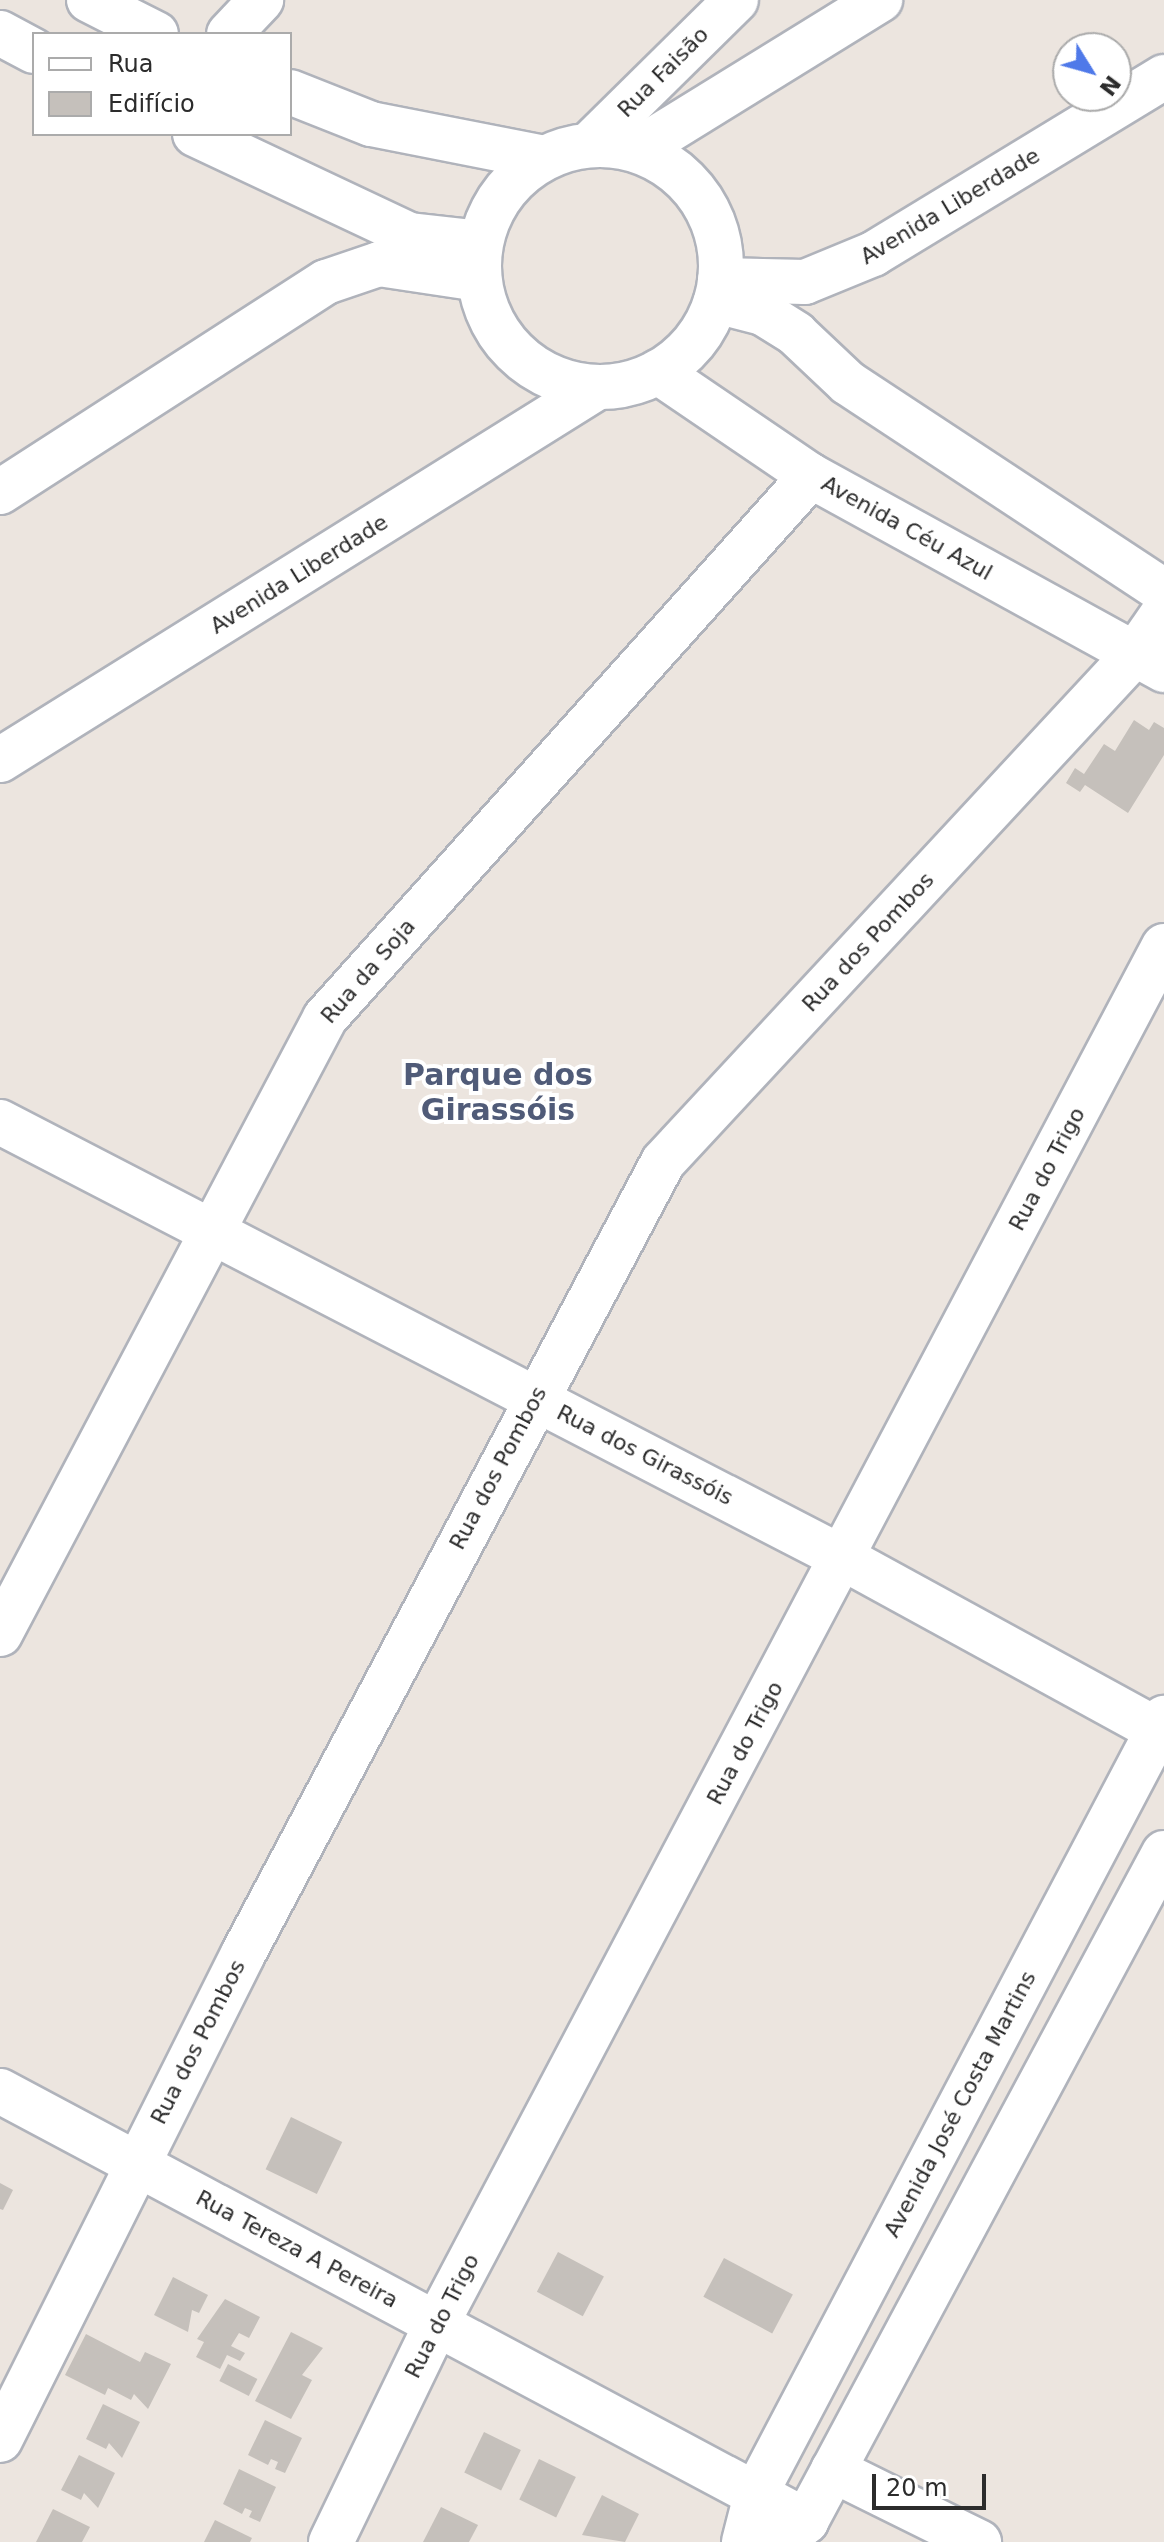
<!DOCTYPE html>
<html>
<head>
<meta charset="utf-8">
<style>
	body { margin:0 }
	#map { position:relative; width:1164px; height:2542px; overflow:hidden; background:#ece5df; font-family:"DejaVu Sans",sans-serif }
	div>[style] { position:absolute }
	[style*='--x'] { left:calc(var(--x)*1px); top:calc(var(--y)*1px); width:calc(var(--w)*1px); rotate:calc(var(--a)*1deg) }
	.building>* { inset:0; background:#c5c0bb; transform-origin:0 0 }
	.roads { filter:drop-shadow(2px 0 #b0b3bb) drop-shadow(-2px 0 #b0b3bb) drop-shadow(0 2px #b0b3bb) drop-shadow(0 -2px #b0b3bb) }
	.minor>* { height:44px; margin:-22px; padding:0 22px; transform-origin:22px; border-radius:22px; background:#fff }
	.minor>.ring { margin:-22px; padding:0; box-sizing:content-box; background:none; border:44px solid #fff; border-radius:50% }
	span { translate:-50% -50%; white-space:nowrap; text-align:center; line-height:1.15; -webkit-text-stroke:8px #fff; paint-order:stroke }
	.street-label { font-size:22px; color:#2c2c2c }
	.district-label { font-size:30px; color:#505b78; font-weight:700 }
	.legend { position:absolute; left:32px; top:32px; width:260px; height:104px; box-sizing:border-box; background:#fff; border:2px solid #ababab; margin:0; padding:10px 14px; list-style:none; font-size:24px; color:#2c2c2c }
	.legend li { display:flex; align-items:center; gap:16px; height:40px }
	.legend b { width:40px; border:2px solid #ababab }
	.north { position:absolute; left:1052px; top:32px; width:80px; height:80px; box-sizing:border-box; background:#fff; border:2px solid #ababab; border-radius:50%; rotate:127deg; font-size:22px; font-weight:700; line-height:32px; text-align:center; color:#2c2c2c }
	.north::after { content:''; display:block; margin:auto; width:28px; height:36px; background:#4f79e9; clip-path:polygon(50% 0,100% 100%,50% 72%,0 100%) }
	.scale { position:absolute; left:872px; top:2474px; width:114px; height:36px; box-sizing:border-box; border:4px solid #2c2c2c; border-top:0; padding-left:10px; font-size:24px; line-height:28px; white-space:nowrap; color:#2c2c2c; -webkit-text-stroke:6px #fff; paint-order:stroke }
</style>
</head>
<body>
<div id="map">
	<div class="building">
		<i style="clip-path:polygon(1134px 720px,1149px 730px,1154px 722px,1164px 728px,1164px 755px,1128px 813px,1085px 785px,1080px 792px,1066px 783px,1075px 768px,1084px 774px,1104px 744px,1115px 751px)"></i>
		<i style="left:291px;top:2117px;width:57px;height:58px;rotate:26deg"></i>
		<i style="clip-path:polygon(0 2183px,13px 2190px,3px 2210px,0 2209px)"></i>
		<i style="left:558px;top:2252px;width:52px;height:45px;rotate:28deg"></i>
		<i style="left:724px;top:2258px;width:78px;height:44px;rotate:28deg"></i>
		<i style="clip-path:polygon(173px 2277px,208px 2295px,199px 2313px,192px 2310px,188px 2332px,154px 2315px)"></i>
		<i style="clip-path:polygon(225px 2299px,260px 2317px,249px 2338px,239px 2333px,231px 2346px,245px 2353px,240px 2361px,227px 2355px,220px 2369px,196px 2357px,204px 2342px,197px 2339px)"></i>
		<i style="clip-path:polygon(291px 2332px,323px 2348px,302px 2375px,312px 2380px,291px 2419px,255px 2401px)"></i>
		<i style="clip-path:polygon(86px 2334px,140px 2362px,145px 2352px,171px 2364px,148px 2409px,134px 2394px,131px 2400px,108px 2388px,105px 2395px,65px 2375px)"></i>
		<i style="left:228px;top:2364px;width:33px;height:19px;rotate:27deg"></i>
		<i style="clip-path:polygon(103px 2404px,140px 2422px,122px 2458px,109px 2443px,106px 2449px,86px 2439px)"></i>
		<i style="clip-path:polygon(265px 2420px,302px 2438px,285px 2473px,275px 2469px,278px 2462px,271px 2459px,268px 2465px,248px 2455px)"></i>
		<i style="left:484px;top:2432px;width:41px;height:45px;rotate:26deg"></i>
		<i style="clip-path:polygon(79px 2455px,115px 2473px,98px 2508px,84px 2493px,81px 2500px,61px 2490px)"></i>
		<i style="left:539px;top:2459px;width:41px;height:45px;rotate:26deg"></i>
		<i style="clip-path:polygon(239px 2469px,276px 2487px,260px 2522px,249px 2517px,252px 2511px,245px 2508px,242px 2514px,223px 2504px)"></i>
		<i style="clip-path:polygon(602px 2495px,639px 2514px,625px 2542px,582px 2535px)"></i>
		<i style="clip-path:polygon(441px 2507px,478px 2525px,469px 2542px,423px 2542px)"></i>
		<i style="clip-path:polygon(53px 2509px,90px 2527px,82px 2542px,36px 2542px)"></i>
		<i style="clip-path:polygon(215px 2520px,252px 2538px,250px 2542px,204px 2542px)"></i>
	</div>
	<div class="roads">
		<div class="minor">
			<i style="--x:89;--y:0;--w:75;--a:26.9"></i>
			<i style="--x:0;--y:33;--w:38;--a:28"></i>
			<i style="--x:229;--y:34;--w:47;--a:-46.7"></i>
			<i style="--x:290;--y:92;--w:87;--a:21.6"></i>
			<i style="--x:371;--y:124;--w:176;--a:11.1"></i>
			<i style="--x:195;--y:134;--w:238;--a:25.2"></i>
			<i style="--x:410;--y:235;--w:70;--a:6.5"></i>
			<i style="--x:590;--y:144;--w:205;--a:-44.6"></i>
			<i class="ring" style="left:479px;top:145px;width:198px;height:198px"></i>
			<i style="--x:637;--y:150;--w:286;--a:-31.7"></i>
			<i style="--x:720;--y:280;--w:85;--a:1.3"></i>
			<i style="--x:805;--y:282;--w:74;--a:-22.4"></i>
			<i style="--x:873;--y:254;--w:341;--a:-31.3"></i>
			<i style="--x:716;--y:301;--w:49;--a:14.3"></i>
			<i style="--x:763;--y:313;--w:39;--a:32"></i>
			<i style="--x:796;--y:334;--w:71;--a:43.3"></i>
			<i style="--x:848;--y:383;--w:378;--a:33.4"></i>
			<i style="--x:658;--y:372;--w:185;--a:34.2"></i>
			<i style="--x:811;--y:476;--w:403;--a:28.8"></i>
			<i style="--x:0;--y:492;--w:388;--a:-32.8"></i>
			<i style="--x:326;--y:282;--w:56;--a:-18.8"></i>
			<i style="--x:379;--y:264;--w:101;--a:8.5"></i>
			<i style="--x:0;--y:760;--w:705;--a:-31.95"></i>
			<i style="--x:0;--y:1122;--w:949;--a:27.35"></i>
			<i style="--x:843;--y:1558;--w:358;--a:28.7"></i>
			<i style="--x:0;--y:1634;--w:696;--a:-62.18"></i>
			<i style="--x:325;--y:1018;--w:728;--a:-48.12"></i>
			<i style="--x:0;--y:2091;--w:914;--a:28.08"></i>
			<i style="--x:0;--y:2440;--w:543;--a:-63.43"></i>
			<i style="--x:243;--y:1954;--w:896;--a:-62.06"></i>
			<i style="--x:663;--y:1162;--w:693;--a:-47.1"></i>
			<i style="--x:1135;--y:654;--w:51;--a:-55.4"></i>
			<i style="--x:833;--y:2470;--w:163;--a:26.3"></i>
			<i style="--x:331;--y:2542;--w:243;--a:-64.2"></i>
			<i style="--x:437;--y:2323;--w:1557;--a:-62.17"></i>
			<i style="--x:744;--y:2542;--w:53;--a:-75.7"></i>
			<i style="--x:757;--y:2491;--w:874;--a:-62.23"></i>
			<i style="--x:782;--y:2542;--w:32;--a:-41"></i>
			<i style="--x:806;--y:2521;--w:758;--a:-61.81"></i>
		</div>
	</div>
	<div class="street-label">
		<span style="left:663px;top:72px;rotate:-45deg">Rua Faisão</span>
		<span style="left:950px;top:206px;rotate:-31deg">Avenida Liberdade</span>
		<span style="left:907px;top:528px;rotate:29deg">Avenida Céu Azul</span>
		<span style="left:299px;top:574px;rotate:-32deg">Avenida Liberdade</span>
		<span style="left:868px;top:942px;rotate:-47deg">Rua dos Pombos</span>
		<span style="left:368px;top:971px;rotate:-49deg">Rua da Soja</span>
		<span style="left:1047px;top:1169px;rotate:-62deg">Rua do Trigo</span>
		<span style="left:645px;top:1455px;rotate:27deg">Rua dos Girassóis</span>
		<span style="left:498px;top:1468px;rotate:-62deg">Rua dos Pombos</span>
		<span style="left:745px;top:1743px;rotate:-62deg">Rua do Trigo</span>
		<span style="left:198px;top:2042px;rotate:-63deg">Rua dos Pombos</span>
		<span style="left:960px;top:2104px;rotate:-62deg">Avenida José Costa Martins</span>
		<span style="left:297px;top:2249px;rotate:28deg">Rua Tereza A Pereira</span>
		<span style="left:442px;top:2316px;rotate:-63deg">Rua do Trigo</span>
	</div>
	<div class="district-label">
		<span style="left:498px;top:1092px">Parque dos<br>Girassóis</span>
	</div>
	<ul class="legend">
	<li><b style="height:10px;background:#fff"></b>Rua</li>
	<li><b style="height:22px;background:#c5c0bb"></b>Edifício</li>
	</ul>
	<div class="north">N</div>
	<div class="scale">20 m</div>
</div>
</body>
</html>
